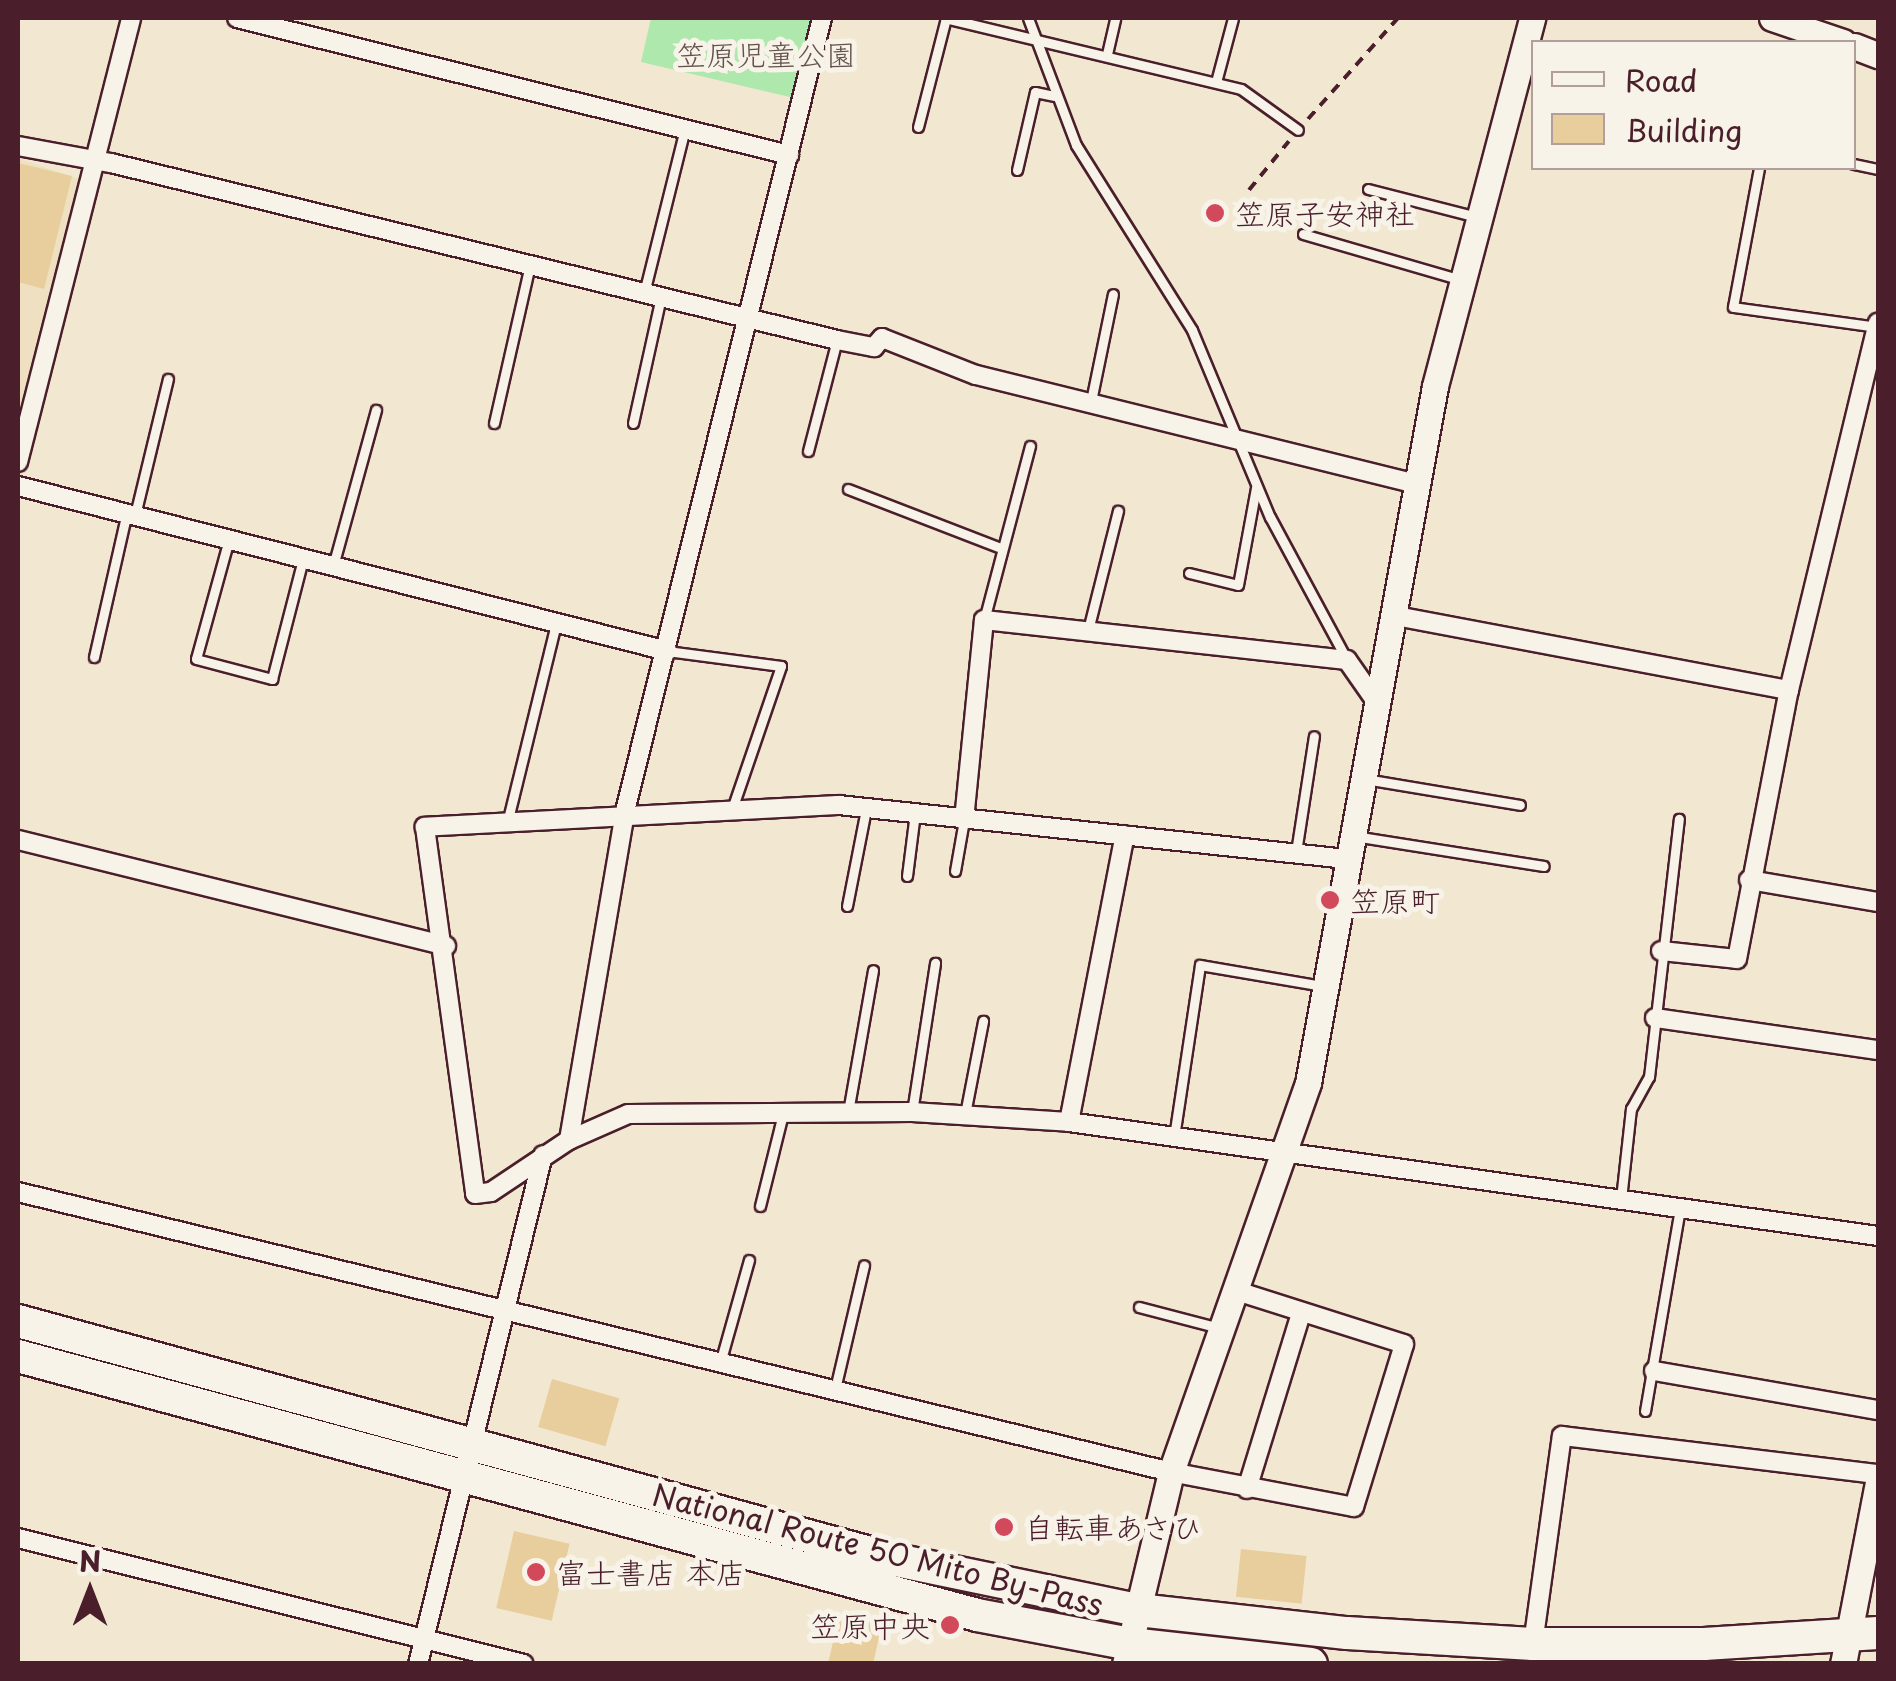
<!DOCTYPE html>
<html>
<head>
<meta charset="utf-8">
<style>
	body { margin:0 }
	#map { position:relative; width:1896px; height:1681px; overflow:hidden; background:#f2e8d2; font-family:"Playpen Sans","Klee One",sans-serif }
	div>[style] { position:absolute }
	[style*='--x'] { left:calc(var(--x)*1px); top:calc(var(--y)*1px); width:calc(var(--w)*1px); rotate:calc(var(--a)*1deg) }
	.built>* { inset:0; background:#efe0c2 }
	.green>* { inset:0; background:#aee8ac }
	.building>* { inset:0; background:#e8cd9d; transform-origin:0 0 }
	.path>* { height:4px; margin-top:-2px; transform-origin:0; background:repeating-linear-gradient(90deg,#4a1f2b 0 10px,transparent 0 18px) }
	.roads { filter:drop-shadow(2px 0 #4a1f2b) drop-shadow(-2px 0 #4a1f2b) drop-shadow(0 2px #4a1f2b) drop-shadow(0 -2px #4a1f2b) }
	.lane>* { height:9px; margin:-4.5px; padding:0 4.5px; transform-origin:4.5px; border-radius:4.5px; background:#f7f3e8 }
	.street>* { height:18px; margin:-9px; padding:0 9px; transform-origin:9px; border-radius:9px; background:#f7f3e8 }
	.secondary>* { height:25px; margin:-12.5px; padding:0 12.5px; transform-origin:12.5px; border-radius:12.5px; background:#f7f3e8 }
	.highway>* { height:32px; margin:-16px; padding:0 16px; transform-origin:16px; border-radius:16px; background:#f7f3e8 }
	.dots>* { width:28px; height:28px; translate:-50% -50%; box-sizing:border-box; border:5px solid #f7f3e8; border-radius:50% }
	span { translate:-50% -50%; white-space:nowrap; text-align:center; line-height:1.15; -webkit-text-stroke:10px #f7f3e8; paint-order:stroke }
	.park-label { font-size:30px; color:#63514b }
	.poi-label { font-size:30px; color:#4a1f2b }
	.left { translate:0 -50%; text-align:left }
	.right { translate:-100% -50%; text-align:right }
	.street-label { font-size:30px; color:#4a1f2b }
	.frame { position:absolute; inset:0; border:20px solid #4a1f2b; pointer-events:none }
	.legend { position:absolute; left:1531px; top:40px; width:325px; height:130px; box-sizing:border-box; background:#f7f3e8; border:2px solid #b29e9c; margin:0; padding:12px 18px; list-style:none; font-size:30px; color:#4a1f2b }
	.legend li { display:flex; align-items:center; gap:20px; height:50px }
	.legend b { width:50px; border:2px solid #b29e9c }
	.north { position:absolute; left:40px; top:1541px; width:100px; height:100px; -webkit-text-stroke:8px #f7f3e8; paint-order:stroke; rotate:0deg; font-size:28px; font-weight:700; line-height:40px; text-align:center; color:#4a1f2b }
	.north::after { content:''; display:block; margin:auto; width:35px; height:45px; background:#4a1f2b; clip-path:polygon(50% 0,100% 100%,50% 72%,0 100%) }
</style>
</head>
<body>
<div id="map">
	<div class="built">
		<i style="clip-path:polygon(18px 158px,79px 179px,18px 429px)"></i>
	</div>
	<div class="green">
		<i style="clip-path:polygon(651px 18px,813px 18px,794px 98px,641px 62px)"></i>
	</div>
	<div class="building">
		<i style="clip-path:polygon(18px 163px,72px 176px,44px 289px,18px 282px)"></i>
		<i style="left:552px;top:1379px;width:70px;height:50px;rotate:16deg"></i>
		<i style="left:514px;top:1531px;width:57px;height:79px;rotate:13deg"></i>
		<i style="left:1241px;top:1549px;width:66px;height:48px;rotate:6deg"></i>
		<i style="clip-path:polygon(839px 1615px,882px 1624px,873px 1664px,828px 1664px)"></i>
	</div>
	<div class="path">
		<i style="--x:1308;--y:119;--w:135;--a:-48.3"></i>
		<i style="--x:1249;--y:190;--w:63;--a:-50.8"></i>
	</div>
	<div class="roads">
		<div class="lane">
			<i style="--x:945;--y:18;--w:304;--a:13.5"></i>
			<i style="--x:1241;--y:89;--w:70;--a:35.7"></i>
			<i style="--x:1028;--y:18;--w:136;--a:69.3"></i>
			<i style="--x:1076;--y:145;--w:218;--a:57.9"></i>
			<i style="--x:1192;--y:330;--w:203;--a:67.4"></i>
			<i style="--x:1270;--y:517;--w:160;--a:61.7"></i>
			<i style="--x:1107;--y:54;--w:37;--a:-77"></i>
			<i style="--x:1216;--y:82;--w:66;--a:-75.1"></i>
			<i style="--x:918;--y:127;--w:113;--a:-75.6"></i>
			<i style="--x:1854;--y:164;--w:25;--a:12"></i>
			<i style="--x:1759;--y:168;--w:141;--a:100.6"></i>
			<i style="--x:1733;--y:307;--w:145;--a:7.9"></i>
			<i style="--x:1017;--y:170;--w:80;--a:-77"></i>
			<i style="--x:1035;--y:92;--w:19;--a:12"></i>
			<i style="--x:1368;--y:189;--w:113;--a:14.4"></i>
			<i style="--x:1303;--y:234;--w:165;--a:16.2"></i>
			<i style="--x:644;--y:293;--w:169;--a:-76"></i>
			<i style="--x:1091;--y:401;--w:109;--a:-78.4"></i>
			<i style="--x:494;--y:423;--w:162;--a:-77.2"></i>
			<i style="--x:633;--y:423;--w:129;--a:-77.5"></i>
			<i style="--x:808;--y:451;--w:115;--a:-75.4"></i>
			<i style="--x:848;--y:489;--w:161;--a:21.1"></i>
			<i style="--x:135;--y:515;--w:140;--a:-76.4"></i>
			<i style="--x:229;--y:539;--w:124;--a:105.4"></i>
			<i style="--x:196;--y:659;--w:79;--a:14.7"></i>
			<i style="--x:272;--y:679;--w:124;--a:-75.5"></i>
			<i style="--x:333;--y:566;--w:162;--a:-74.6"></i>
			<i style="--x:1189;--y:573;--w:50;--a:13.8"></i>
			<i style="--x:1238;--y:585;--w:99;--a:-79.5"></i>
			<i style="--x:984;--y:620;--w:180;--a:-75.2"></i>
			<i style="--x:1088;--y:630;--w:123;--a:-75.9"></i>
			<i style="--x:667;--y:651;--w:115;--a:7.5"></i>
			<i style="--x:781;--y:666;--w:148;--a:108.9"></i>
			<i style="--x:94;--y:657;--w:149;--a:-77.2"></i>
			<i style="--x:1365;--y:779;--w:157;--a:9.5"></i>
			<i style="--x:508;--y:819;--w:202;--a:-76.2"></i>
			<i style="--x:1354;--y:836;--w:192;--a:9"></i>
			<i style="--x:1296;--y:852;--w:117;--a:-81.2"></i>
			<i style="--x:955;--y:871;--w:52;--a:-80"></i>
			<i style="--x:907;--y:876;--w:64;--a:-82.8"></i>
			<i style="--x:847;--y:906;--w:99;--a:-78.9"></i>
			<i style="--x:848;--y:1112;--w:144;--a:-80"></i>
			<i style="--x:912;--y:1112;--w:151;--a:-81.2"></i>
			<i style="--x:965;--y:1114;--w:95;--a:-79"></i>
			<i style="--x:1174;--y:1137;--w:174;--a:-81.4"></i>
			<i style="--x:1200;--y:965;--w:125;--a:9.7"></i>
			<i style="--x:1621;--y:1199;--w:91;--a:-83.7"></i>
			<i style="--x:1631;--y:1109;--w:37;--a:-61"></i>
			<i style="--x:1649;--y:1077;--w:260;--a:-83.4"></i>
			<i style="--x:760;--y:1206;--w:95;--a:-76"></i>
			<i style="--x:1139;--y:1307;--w:83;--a:14.7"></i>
			<i style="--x:720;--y:1363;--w:107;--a:-74.3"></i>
			<i style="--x:835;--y:1389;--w:127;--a:-76.8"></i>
			<i style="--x:1645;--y:1411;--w:206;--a:-80.2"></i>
		</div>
		<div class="street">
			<i style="--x:237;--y:18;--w:569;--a:13.94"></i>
			<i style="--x:18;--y:146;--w:95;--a:10.4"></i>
			<i style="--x:111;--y:163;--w:747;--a:13.7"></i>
			<i style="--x:837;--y:340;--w:38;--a:11"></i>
			<i style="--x:874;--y:347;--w:12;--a:-48"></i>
			<i style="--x:882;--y:338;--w:101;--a:21.5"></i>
			<i style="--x:976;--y:375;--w:451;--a:13.9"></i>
			<i style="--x:18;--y:462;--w:458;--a:-75.7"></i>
			<i style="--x:18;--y:486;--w:670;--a:14.26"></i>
			<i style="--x:1391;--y:615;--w:405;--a:10.7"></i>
			<i style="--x:964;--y:820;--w:201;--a:-84.3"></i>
			<i style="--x:984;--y:620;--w:365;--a:6.3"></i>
			<i style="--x:1347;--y:660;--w:49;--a:55"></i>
			<i style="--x:18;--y:840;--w:441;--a:13.9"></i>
			<i style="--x:1347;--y:859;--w:512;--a:-173.94"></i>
			<i style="--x:838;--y:805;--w:414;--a:177"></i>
			<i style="--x:425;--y:827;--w:370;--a:82.2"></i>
			<i style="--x:475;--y:1194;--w:16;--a:-7"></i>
			<i style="--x:491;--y:1192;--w:94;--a:-33.7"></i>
			<i style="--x:569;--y:1140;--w:64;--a:-23.8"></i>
			<i style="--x:628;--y:1114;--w:284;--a:-0.4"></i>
			<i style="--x:912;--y:1112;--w:157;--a:3.6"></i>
			<i style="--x:1069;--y:1122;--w:817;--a:8.02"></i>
			<i style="--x:1749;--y:880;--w:131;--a:9.7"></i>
			<i style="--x:1661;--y:951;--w:76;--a:6"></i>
			<i style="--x:1737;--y:959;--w:274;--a:-79.1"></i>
			<i style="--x:1789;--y:690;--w:378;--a:-76.4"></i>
			<i style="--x:1655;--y:1018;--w:225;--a:8.2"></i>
			<i style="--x:1069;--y:1122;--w:292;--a:-79"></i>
			<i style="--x:569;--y:1140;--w:334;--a:-80.3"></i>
			<i style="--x:625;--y:811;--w:817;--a:-76.05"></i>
			<i style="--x:18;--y:1192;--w:1187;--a:13.65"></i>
			<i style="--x:1171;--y:1472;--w:186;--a:10.8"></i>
			<i style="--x:1354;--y:1507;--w:170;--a:-72.9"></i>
			<i style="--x:1404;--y:1344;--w:175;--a:-162.4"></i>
			<i style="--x:1654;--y:1371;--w:227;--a:9.9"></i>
			<i style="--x:1247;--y:1489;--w:183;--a:-72.9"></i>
			<i style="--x:18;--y:1538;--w:521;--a:13.98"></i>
			<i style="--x:1533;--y:1644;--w:210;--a:-82.1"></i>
			<i style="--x:1562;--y:1436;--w:318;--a:6.9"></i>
			<i style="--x:418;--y:1664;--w:524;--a:-76.2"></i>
		</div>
		<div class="secondary">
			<i style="--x:1772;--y:18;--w:75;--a:18.7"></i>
			<i style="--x:1854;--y:46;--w:26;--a:21"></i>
			<i style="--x:1125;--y:1664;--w:197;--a:-76.5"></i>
			<i style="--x:1171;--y:1472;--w:412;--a:-70.6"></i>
			<i style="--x:1308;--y:1083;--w:708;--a:-79.67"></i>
			<i style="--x:1435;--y:386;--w:381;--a:-75.2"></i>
			<i style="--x:1843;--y:1664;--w:184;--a:-79.1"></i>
		</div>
		<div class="highway">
			<i style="--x:18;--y:1321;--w:910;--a:15.23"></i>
			<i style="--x:896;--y:1560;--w:247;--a:11.7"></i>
			<i style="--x:1138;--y:1610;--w:210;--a:6.3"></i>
			<i style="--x:1347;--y:1633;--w:186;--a:3.4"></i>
			<i style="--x:1533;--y:1644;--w:171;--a:0"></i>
			<i style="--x:1704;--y:1644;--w:174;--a:-3.6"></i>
			<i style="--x:18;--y:1356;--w:993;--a:15.11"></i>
			<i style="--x:977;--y:1615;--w:156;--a:10.7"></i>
			<i style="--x:1130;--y:1644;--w:182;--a:6.3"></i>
		</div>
	</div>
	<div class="dots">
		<i style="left:1215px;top:213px;background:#d1495b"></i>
		<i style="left:1330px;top:900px;background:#d1495b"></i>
		<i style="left:1004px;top:1527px;background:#d1495b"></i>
		<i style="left:536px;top:1572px;background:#d1495b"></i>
		<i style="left:950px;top:1625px;background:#d1495b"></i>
	</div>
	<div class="park-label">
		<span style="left:766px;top:54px">笠原児童公園</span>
	</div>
	<div class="poi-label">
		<span class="left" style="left:1235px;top:213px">笠原子安神社</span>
		<span class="left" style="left:1350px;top:900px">笠原町</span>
		<span class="left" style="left:1024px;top:1527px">自転車あさひ</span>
		<span class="left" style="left:556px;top:1572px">富士書店 本店</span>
		<span class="right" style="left:930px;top:1625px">笠原中央</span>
	</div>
	<div class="street-label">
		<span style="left:878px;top:1549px;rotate:14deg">National Route 50 Mito By-Pass</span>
	</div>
	<div class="frame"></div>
	<ul class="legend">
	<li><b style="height:12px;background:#f7f3e8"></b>Road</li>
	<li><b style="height:28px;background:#e8cd9d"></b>Building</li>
	</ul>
	<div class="north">N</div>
</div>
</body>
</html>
